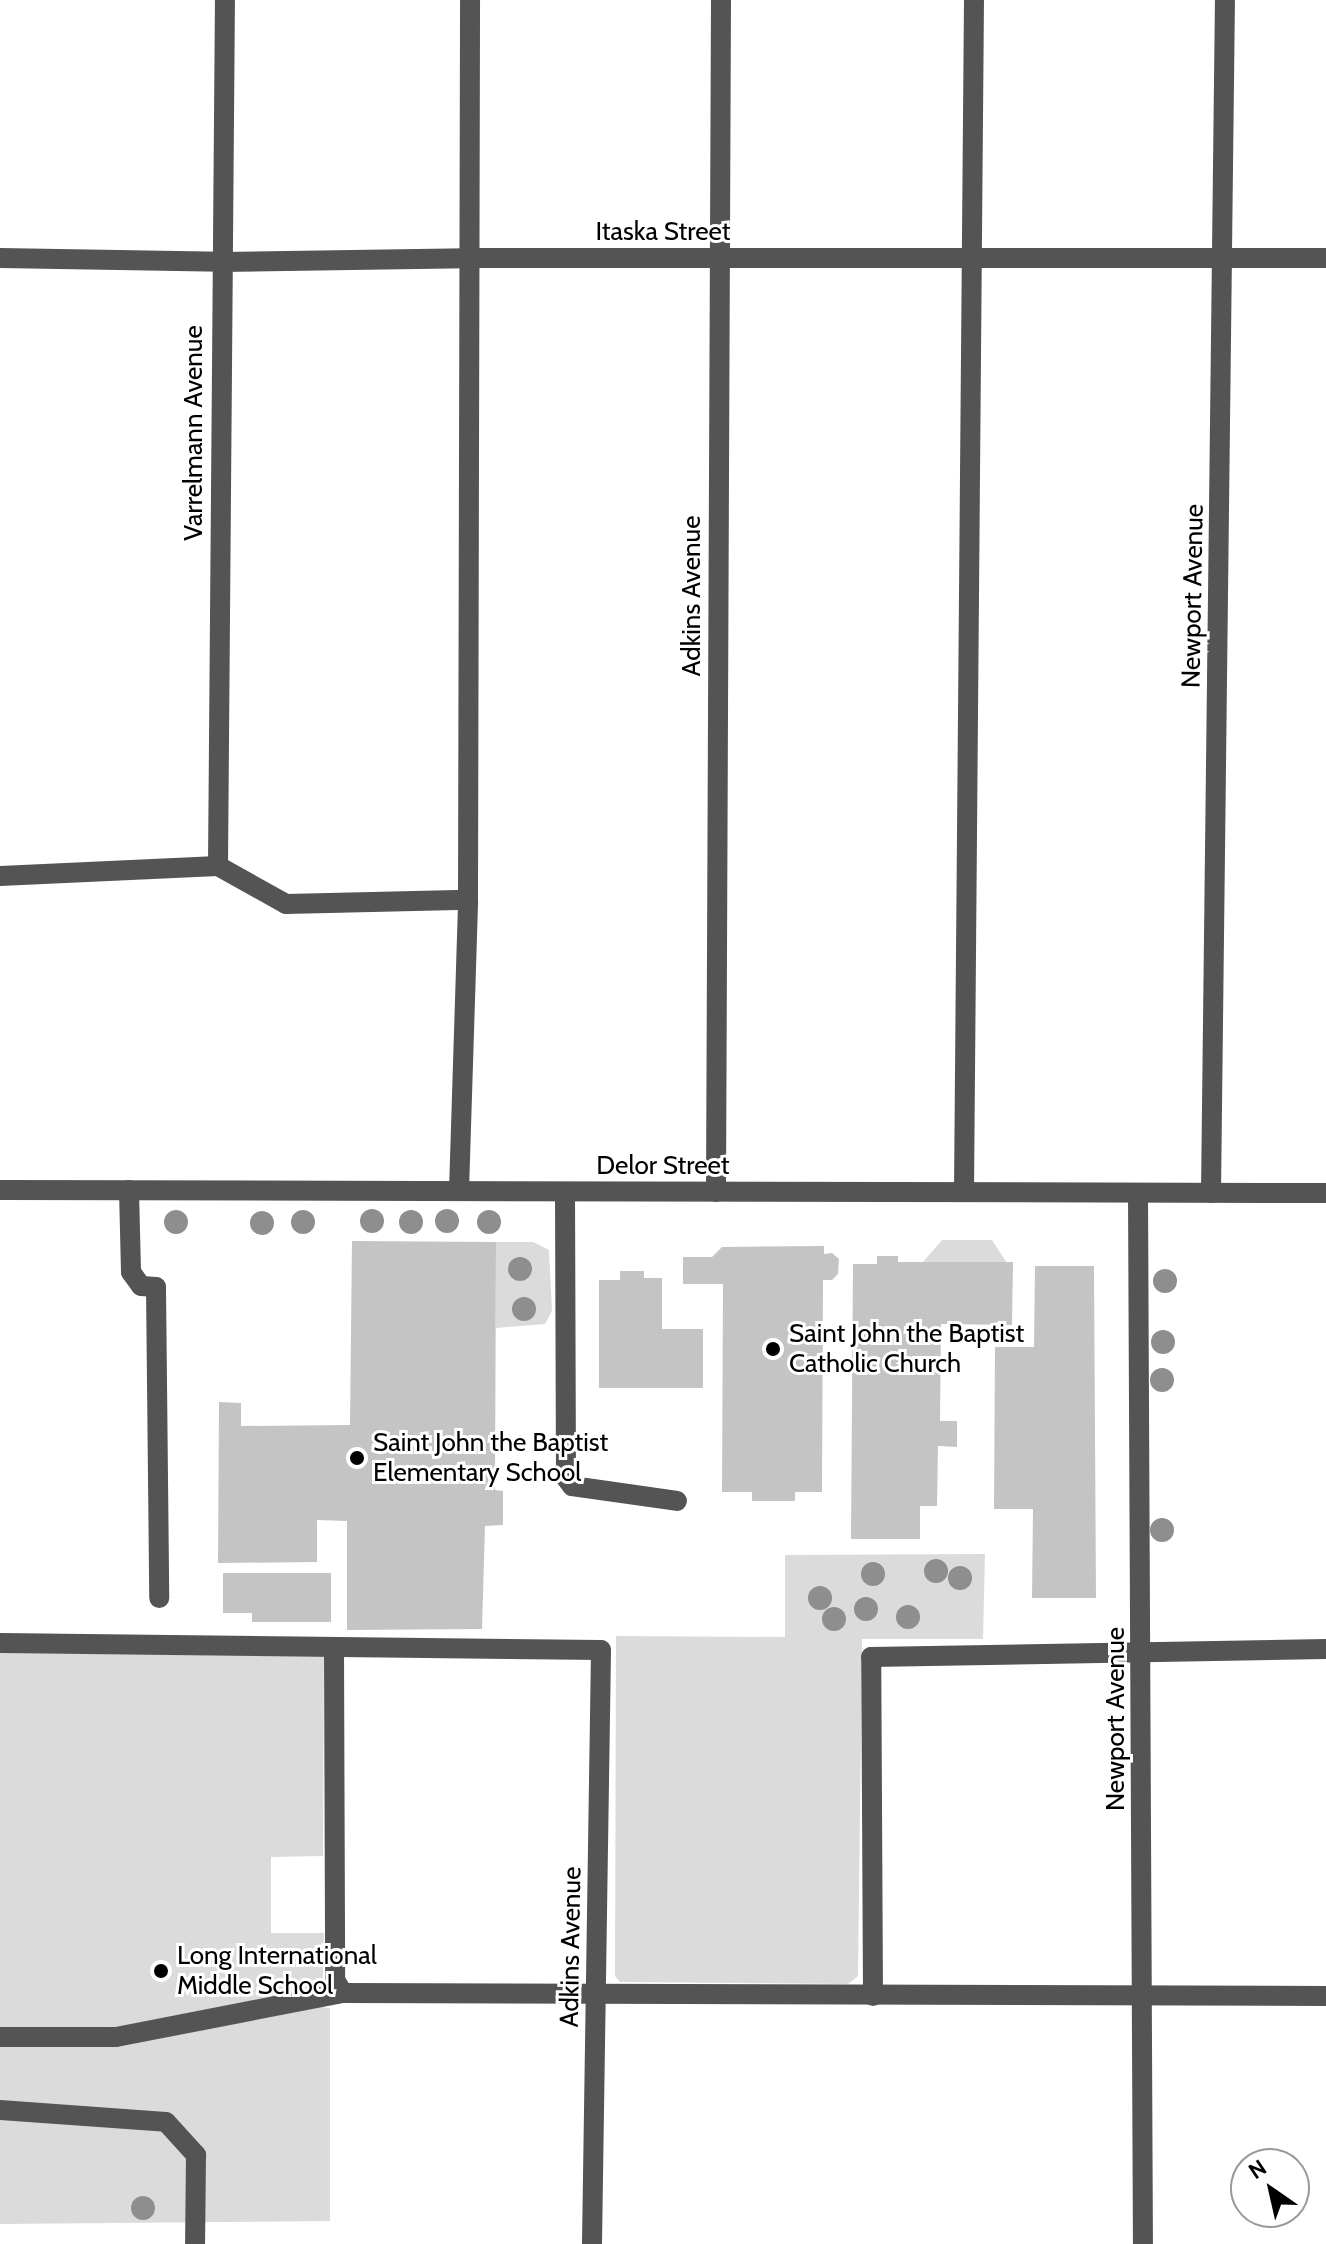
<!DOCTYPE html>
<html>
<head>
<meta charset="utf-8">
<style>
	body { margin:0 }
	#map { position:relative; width:1326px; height:2244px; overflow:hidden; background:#fff; font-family:Cabin,sans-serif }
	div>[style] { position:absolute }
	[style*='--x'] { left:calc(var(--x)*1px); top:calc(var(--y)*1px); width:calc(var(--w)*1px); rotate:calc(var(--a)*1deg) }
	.green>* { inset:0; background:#dbdbdb }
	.building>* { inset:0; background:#c4c4c4 }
	.minor>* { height:20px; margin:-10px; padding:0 10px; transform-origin:10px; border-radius:10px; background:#545454 }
	.trees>* { width:24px; height:24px; margin:-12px; border-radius:50%; background:#8e8e8e }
	.dots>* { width:22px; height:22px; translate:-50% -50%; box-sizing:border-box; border:4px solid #fff; border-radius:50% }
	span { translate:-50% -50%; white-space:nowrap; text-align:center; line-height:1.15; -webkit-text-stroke:6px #fff; paint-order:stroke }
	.street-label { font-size:26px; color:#000 }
	.poi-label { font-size:26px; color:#000 }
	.left { translate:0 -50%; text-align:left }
	.north { position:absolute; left:1230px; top:2148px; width:80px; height:80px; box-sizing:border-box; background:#fff; border:2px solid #999; border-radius:50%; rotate:326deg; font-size:22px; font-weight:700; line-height:32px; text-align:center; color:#000 }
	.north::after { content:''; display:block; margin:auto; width:28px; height:36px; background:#000; clip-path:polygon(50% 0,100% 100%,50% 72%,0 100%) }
</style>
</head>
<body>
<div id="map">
	<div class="green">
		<i style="clip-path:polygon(942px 1240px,992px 1240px,1007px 1263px,923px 1262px)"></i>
		<i style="clip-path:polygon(496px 1242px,533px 1242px,549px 1250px,552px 1311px,545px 1324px,496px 1328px)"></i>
		<i style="clip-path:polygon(985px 1554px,983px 1639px,862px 1639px,858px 1976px,848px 1984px,620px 1982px,615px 1976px,616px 1636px,785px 1637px,785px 1555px)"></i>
		<i style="clip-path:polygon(0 1653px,324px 1654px,323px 1856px,271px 1857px,271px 1933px,324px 1933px,322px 2007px,330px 2008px,330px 2221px,0 2224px)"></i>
	</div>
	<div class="building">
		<i style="clip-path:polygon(352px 1241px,496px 1242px,495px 1490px,503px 1491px,503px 1525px,485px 1526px,482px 1629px,347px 1630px,347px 1521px,317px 1520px,317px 1562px,218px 1563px,219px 1402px,241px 1403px,241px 1426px,350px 1425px)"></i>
		<i style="clip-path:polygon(824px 1246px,824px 1254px,832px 1253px,839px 1259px,838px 1274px,832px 1280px,823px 1280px,822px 1492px,795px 1492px,795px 1501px,752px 1501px,752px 1492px,722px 1492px,723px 1284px,683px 1284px,683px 1257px,712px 1257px,722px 1247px)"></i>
		<i style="clip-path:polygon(877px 1256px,898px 1256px,898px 1262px,1013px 1262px,1012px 1325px,941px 1324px,940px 1421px,957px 1421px,957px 1447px,938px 1446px,937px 1506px,920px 1506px,920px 1539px,851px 1539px,853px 1264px,877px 1264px)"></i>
		<i style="clip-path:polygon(1035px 1266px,1094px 1266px,1096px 1598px,1032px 1598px,1033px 1509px,994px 1509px,995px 1347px,1034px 1347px)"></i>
		<i style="clip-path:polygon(620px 1271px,644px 1271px,644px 1278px,662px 1278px,662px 1329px,703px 1329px,703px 1388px,599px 1388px,599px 1280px,620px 1280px)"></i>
		<i style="clip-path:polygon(223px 1573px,331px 1573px,331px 1622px,252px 1622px,252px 1613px,223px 1613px)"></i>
	</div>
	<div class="minor">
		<i style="--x:0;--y:258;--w:221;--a:1"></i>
		<i style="--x:221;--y:262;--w:245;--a:-0.9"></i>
		<i style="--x:466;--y:258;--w:860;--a:0"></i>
		<i style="--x:218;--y:866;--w:866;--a:-89.54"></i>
		<i style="--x:0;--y:876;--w:218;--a:-2.6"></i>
		<i style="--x:218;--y:866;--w:78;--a:29.2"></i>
		<i style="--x:286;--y:904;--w:182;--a:-1.3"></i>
		<i style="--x:0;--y:1190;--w:1326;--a:0.13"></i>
		<i style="--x:129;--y:1190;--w:82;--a:88.6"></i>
		<i style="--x:131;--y:1272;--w:17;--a:54"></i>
		<i style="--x:141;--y:1286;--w:15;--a:4"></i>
		<i style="--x:156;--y:1287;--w:311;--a:89.4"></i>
		<i style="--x:459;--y:1191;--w:291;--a:-88.2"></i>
		<i style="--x:468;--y:900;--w:900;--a:-89.87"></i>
		<i style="--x:565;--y:1192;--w:286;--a:89.8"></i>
		<i style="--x:566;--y:1478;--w:10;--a:53"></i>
		<i style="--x:572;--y:1486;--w:106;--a:8.1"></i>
		<i style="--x:716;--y:1192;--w:1192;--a:-89.76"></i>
		<i style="--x:964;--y:1192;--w:1192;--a:-89.52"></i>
		<i style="--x:1138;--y:1193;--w:1051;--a:89.73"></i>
		<i style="--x:1211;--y:1193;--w:1193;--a:-89.33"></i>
		<i style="--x:0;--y:1643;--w:601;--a:0.67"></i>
		<i style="--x:601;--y:1650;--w:594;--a:90.87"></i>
		<i style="--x:334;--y:1647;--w:333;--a:89.8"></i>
		<i style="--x:335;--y:1980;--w:15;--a:58"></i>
		<i style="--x:343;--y:1993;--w:983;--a:0.17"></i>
		<i style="--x:873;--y:1996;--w:339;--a:-90.3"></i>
		<i style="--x:871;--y:1657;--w:455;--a:-1"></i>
		<i style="--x:0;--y:2037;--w:116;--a:0"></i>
		<i style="--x:116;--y:2037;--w:231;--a:-11"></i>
		<i style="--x:0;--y:2110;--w:166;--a:4.1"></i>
		<i style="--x:166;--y:2122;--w:45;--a:47.7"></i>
		<i style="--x:196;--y:2155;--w:89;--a:90.6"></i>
	</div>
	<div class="trees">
		<i style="left:372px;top:1221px"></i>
		<i style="left:447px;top:1221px"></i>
		<i style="left:176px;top:1222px"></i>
		<i style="left:303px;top:1222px"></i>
		<i style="left:411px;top:1222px"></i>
		<i style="left:489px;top:1222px"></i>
		<i style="left:262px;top:1223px"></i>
		<i style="left:520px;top:1269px"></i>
		<i style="left:1165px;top:1281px"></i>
		<i style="left:524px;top:1309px"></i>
		<i style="left:1163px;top:1342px"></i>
		<i style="left:1162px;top:1380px"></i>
		<i style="left:1162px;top:1530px"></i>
		<i style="left:936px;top:1571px"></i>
		<i style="left:873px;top:1574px"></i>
		<i style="left:960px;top:1578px"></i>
		<i style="left:820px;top:1598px"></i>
		<i style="left:866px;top:1609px"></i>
		<i style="left:908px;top:1617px"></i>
		<i style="left:834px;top:1619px"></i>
		<i style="left:143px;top:2208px"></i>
	</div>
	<div class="dots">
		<i style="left:773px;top:1349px;background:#000"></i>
		<i style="left:357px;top:1458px;background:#000"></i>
		<i style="left:161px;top:1971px;background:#000"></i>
	</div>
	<div class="street-label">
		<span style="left:663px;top:232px">Itaska Street</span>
		<span style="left:194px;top:433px;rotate:-90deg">Varrelmann Avenue</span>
		<span style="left:692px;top:596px;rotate:-90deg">Adkins Avenue</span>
		<span style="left:1193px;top:596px;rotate:-89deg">Newport Avenue</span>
		<span style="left:663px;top:1166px">Delor Street</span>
		<span style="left:1116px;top:1719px;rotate:-90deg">Newport Avenue</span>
		<span style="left:571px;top:1947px;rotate:-89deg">Adkins Avenue</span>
	</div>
	<div class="poi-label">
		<span class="left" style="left:789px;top:1349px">Saint John the Baptist<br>Catholic Church</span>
		<span class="left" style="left:373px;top:1458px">Saint John the Baptist<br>Elementary School</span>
		<span class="left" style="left:177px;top:1971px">Long International<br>Middle School</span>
	</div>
	<div class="north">N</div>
</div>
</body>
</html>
